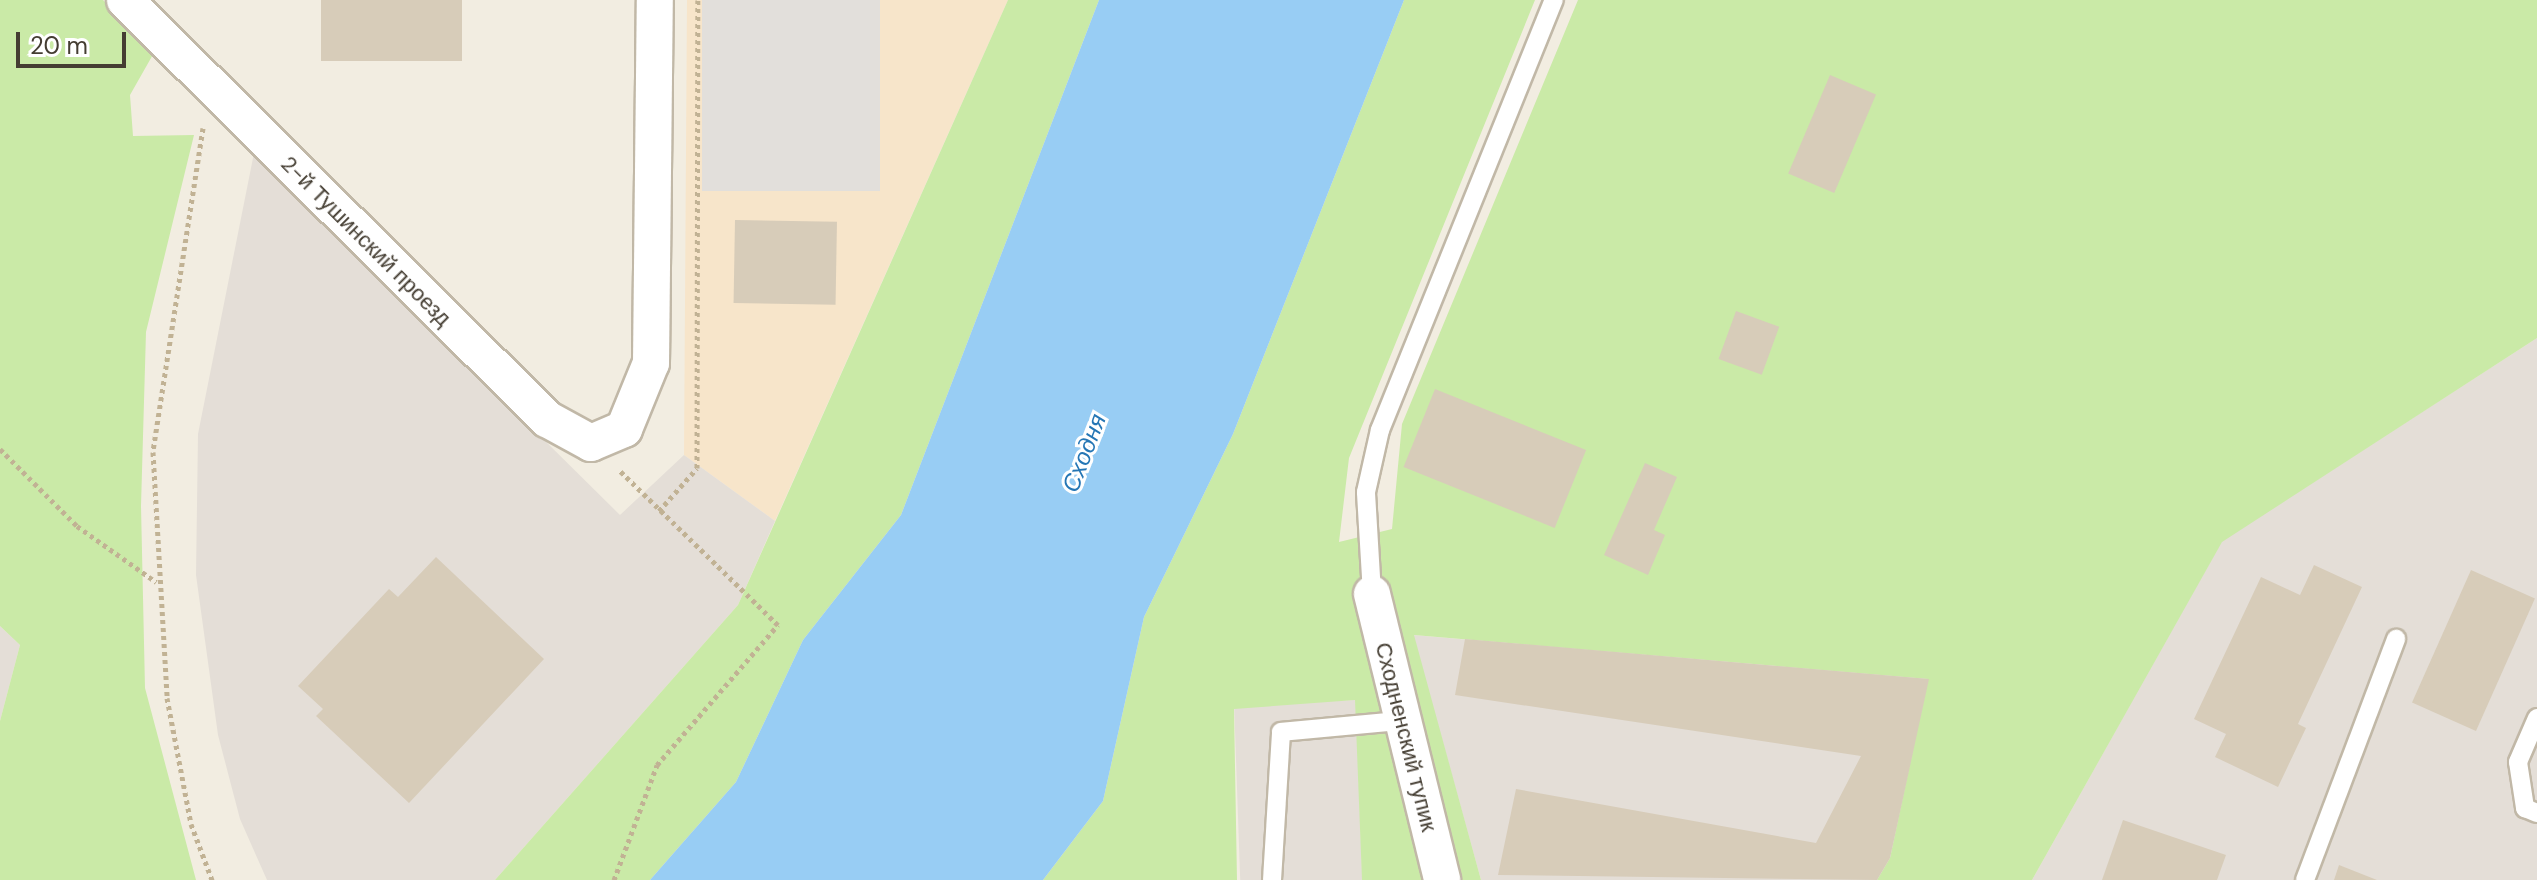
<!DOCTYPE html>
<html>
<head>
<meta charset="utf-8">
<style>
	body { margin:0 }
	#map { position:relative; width:2537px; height:880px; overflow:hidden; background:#f2ede1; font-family:"DM Sans",sans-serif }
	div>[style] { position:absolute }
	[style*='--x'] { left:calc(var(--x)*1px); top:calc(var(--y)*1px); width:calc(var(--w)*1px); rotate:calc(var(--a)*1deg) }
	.commercial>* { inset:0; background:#f7e5ca }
	.industrial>* { inset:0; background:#e4ded7; transform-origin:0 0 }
	.green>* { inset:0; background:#caeaa7 }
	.parking>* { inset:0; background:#e2dfdb; transform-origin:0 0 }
	.water>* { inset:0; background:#98cdf4 }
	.building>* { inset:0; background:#d7ccb9; transform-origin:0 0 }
	.path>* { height:5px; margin-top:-2.5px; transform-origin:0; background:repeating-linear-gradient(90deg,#c1b294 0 4px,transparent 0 8px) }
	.roads { filter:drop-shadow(2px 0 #c1b8a7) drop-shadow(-2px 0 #c1b8a7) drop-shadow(0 2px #c1b8a7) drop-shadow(0 -2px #c1b8a7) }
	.service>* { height:18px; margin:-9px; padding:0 9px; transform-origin:9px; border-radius:9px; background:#fff }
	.minor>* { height:36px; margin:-18px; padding:0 18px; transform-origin:18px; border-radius:18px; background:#fff }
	span { translate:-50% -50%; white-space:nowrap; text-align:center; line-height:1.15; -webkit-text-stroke:6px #fff; paint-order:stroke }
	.street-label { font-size:22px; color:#443d32 }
	.water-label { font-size:24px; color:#2576b5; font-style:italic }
	.scale { position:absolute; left:16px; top:32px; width:110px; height:36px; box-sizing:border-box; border:4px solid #443d32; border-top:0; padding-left:10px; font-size:24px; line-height:28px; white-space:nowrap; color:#443d32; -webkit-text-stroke:6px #fff; paint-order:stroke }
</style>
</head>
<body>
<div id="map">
	<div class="commercial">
		<i style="clip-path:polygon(687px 0,1008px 0,775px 521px,684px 455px)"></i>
	</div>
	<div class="industrial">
		<i style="clip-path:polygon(254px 153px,620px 515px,684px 455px,775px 521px,738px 605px,495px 880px,267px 880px,240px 819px,218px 735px,196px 575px,198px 434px)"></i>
		<i style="clip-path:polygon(2537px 338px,2537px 880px,2032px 880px,2222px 541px)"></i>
		<i style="clip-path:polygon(0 626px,20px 645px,0 721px)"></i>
		<i style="clip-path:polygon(1413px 635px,1929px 679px,1890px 858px,1877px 880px,1481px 880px)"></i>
		<i style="left:1356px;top:700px;width:180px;height:122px;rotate:88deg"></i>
	</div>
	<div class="green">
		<i style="clip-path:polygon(0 0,103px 0,155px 51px,130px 95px,133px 136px,194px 135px,146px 332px,141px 506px,145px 688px,196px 880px,0 880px,0 721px,20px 645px,0 626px)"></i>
		<i style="clip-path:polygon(1008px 0,1099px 0,901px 515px,803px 640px,736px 782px,650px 880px,495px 880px,738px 605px)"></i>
		<i style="clip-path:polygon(1404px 0,1535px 0,1349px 458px,1339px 542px,1392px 529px,1402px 424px,1578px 0,2537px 0,2537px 338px,2222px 542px,2032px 880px,1877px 880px,1890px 858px,1928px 679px,1414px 635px,1481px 880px,1362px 880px,1355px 700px,1234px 709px,1237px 880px,1043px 880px,1103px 801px,1144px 617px,1233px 434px)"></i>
	</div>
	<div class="parking">
		<i style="left:702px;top:0;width:178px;height:191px"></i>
	</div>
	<div class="water">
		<i style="clip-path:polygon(1099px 0,1404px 0,1233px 434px,1144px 617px,1103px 801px,1043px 880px,650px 880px,736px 782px,803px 640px,901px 515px)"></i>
	</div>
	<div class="building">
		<i style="left:321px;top:0;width:141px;height:61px"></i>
		<i style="left:1830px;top:75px;width:50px;height:107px;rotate:23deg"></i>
		<i style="left:735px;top:220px;width:102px;height:83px;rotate:1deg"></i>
		<i style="left:1736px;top:311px;width:46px;height:51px;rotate:20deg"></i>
		<i style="left:1435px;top:389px;width:163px;height:84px;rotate:22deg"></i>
		<i style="clip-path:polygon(1645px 463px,1677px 477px,1654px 530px,1665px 535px,1648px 575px,1604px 555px)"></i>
		<i style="clip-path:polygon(436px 557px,544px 659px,409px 803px,316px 716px,323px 709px,298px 686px,389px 589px,398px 597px)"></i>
		<i style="clip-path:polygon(2314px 565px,2362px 587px,2298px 724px,2306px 728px,2278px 787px,2215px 757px,2226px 734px,2194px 719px,2261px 577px,2300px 595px)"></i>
		<i style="left:2471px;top:570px;width:70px;height:145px;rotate:24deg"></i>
		<i style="clip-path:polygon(1465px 639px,1929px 679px,1890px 858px,1877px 880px,1498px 875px,1516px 789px,1816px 843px,1861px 756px,1455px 695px)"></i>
		<i style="clip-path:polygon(2123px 820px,2226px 855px,2217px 880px,2102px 880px)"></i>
		<i style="clip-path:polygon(2339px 865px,2377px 880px,2334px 880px)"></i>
	</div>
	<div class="path">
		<i style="--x:203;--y:128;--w:328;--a:98.8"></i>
		<i style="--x:153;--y:452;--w:246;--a:86.7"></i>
		<i style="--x:167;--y:698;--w:128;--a:79.2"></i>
		<i style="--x:191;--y:824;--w:60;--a:69.4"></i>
		<i style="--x:0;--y:449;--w:109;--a:45"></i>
		<i style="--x:77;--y:526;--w:97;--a:35.3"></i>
		<i style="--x:659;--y:511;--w:57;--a:-48.5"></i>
		<i style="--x:697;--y:468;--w:468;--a:-89.9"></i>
		<i style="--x:614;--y:880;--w:123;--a:-69.5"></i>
		<i style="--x:657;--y:765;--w:185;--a:-49.2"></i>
		<i style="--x:778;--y:625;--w:223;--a:-135.7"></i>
	</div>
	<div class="roads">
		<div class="service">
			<i style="--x:1372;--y:594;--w:102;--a:-93.4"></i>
			<i style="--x:1366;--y:492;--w:64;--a:-77.3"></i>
			<i style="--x:1380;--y:430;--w:464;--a:-68"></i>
			<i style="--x:2537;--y:718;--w:48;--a:113.4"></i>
			<i style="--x:2518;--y:762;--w:47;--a:81.3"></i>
			<i style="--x:2525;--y:808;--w:13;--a:23"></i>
			<i style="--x:1272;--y:880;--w:148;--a:-86.5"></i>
			<i style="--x:1281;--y:732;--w:120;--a:-5.3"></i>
			<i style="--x:2305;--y:880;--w:258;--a:-69.3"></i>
		</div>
		<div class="minor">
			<i style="--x:125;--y:0;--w:595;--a:44.8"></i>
			<i style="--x:547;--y:419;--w:50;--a:28.6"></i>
			<i style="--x:591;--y:443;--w:36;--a:-23"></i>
			<i style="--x:624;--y:429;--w:71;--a:-67.8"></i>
			<i style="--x:651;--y:363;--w:363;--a:-89.4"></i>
			<i style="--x:1372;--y:594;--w:294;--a:76.2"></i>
		</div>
	</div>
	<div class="street-label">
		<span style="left:366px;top:241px;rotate:45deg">2-й Тушинский проезд</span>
		<span style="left:1406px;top:737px;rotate:76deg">Сходненский тупик</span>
	</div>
	<div class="water-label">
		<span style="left:1084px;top:453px;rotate:-69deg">Сходня</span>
	</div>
	<div class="scale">20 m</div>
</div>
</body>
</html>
